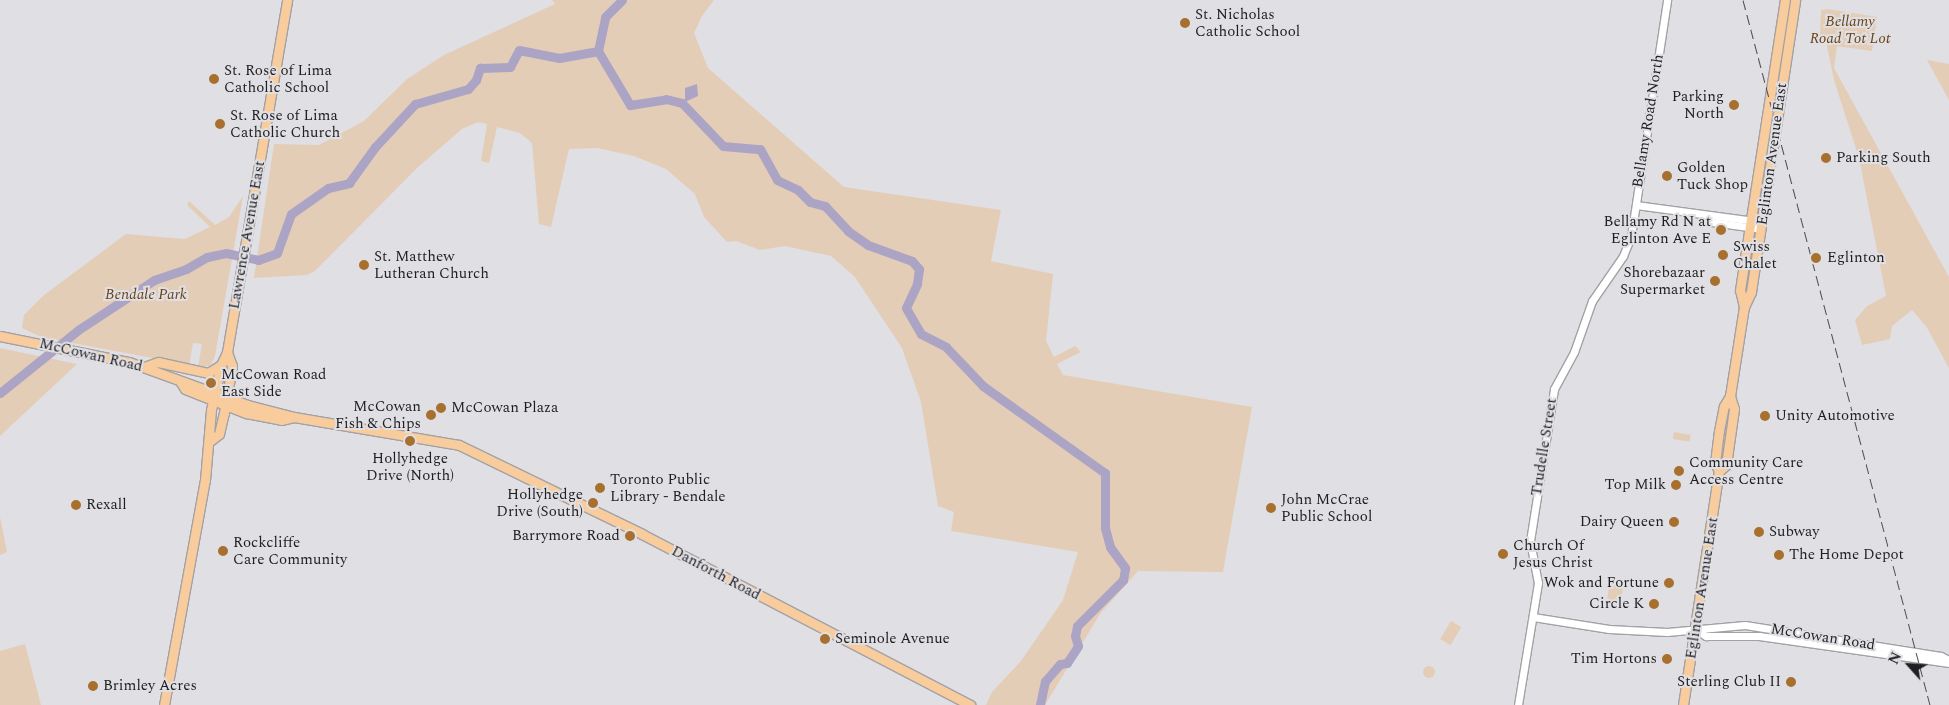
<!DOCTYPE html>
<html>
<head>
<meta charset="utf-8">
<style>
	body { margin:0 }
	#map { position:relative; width:1949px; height:705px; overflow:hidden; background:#e0dfe4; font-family:Spectral,serif }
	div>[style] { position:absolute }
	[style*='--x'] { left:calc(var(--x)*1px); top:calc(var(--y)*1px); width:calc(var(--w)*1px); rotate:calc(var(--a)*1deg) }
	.green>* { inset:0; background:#e4cdb7; transform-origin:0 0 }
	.round { border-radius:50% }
	.water>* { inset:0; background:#aca4c5 }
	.river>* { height:9px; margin:-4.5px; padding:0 4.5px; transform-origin:4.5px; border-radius:4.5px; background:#aca4c5 }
	.roads { filter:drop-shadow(1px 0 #a2a1a6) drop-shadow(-1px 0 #a2a1a6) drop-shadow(0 1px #a2a1a6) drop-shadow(0 -1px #a2a1a6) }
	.minor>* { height:7px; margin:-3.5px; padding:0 3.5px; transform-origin:3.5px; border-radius:3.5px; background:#fff }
	.major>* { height:9px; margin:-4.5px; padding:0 4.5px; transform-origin:4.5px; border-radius:4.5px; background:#f8cc9c }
	.rail>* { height:1px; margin-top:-0.5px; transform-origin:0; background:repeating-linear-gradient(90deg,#504f52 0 10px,transparent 0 15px) }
	.dots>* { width:14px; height:14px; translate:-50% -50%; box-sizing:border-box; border:2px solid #e0dfe4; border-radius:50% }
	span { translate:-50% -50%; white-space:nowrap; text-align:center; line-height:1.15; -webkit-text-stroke:4px #e0dfe4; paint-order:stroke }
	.poi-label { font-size:15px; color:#1f1e20 }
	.left { translate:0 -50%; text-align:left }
	.right { translate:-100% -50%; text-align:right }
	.park-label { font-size:15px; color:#694418; font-style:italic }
	.street-label { font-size:15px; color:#1f1e20 }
	.north { position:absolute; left:1884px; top:640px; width:50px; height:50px; -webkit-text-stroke:4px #e0dfe4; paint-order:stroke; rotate:296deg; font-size:14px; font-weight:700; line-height:20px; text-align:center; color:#1f1e20 }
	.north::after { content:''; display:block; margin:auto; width:18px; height:22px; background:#1f1e20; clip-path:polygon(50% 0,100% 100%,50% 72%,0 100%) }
</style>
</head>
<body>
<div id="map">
	<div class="green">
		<i style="clip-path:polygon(552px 0,714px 0,702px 16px,694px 33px,708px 68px,844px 187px,1001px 210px,991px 261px,1053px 274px,1046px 341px,1054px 357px,1075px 346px,1081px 352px,1057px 364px,1063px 375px,1252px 407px,1223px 572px,1138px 571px,1100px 614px,1045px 705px,986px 705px,992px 692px,1021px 661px,1063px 600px,1078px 552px,951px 531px,954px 512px,938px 506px,921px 402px,902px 348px,855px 277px,831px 256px,785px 246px,760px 250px,736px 241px,727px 242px,704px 217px,695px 194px,666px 169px,634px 156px,597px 148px,569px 149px,551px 227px,539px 224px,532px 143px,520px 133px,497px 127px,489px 163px,481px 161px,487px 124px,478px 122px,462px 129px,417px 168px,315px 271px,307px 275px,254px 278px,274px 144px,319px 145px,364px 121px,407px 79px,444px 55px,555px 4px)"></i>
		<i style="clip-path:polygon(1828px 9px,1877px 17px,1872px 51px,1837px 46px,1834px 68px,1949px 277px,1949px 368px,1926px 326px,1912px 310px,1892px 326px,1890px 339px,1862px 345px,1855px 320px,1867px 306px,1886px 296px,1859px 158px,1834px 80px,1825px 37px,1820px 37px,1821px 10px)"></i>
		<i style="clip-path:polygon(1927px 60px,1949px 64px,1949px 100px)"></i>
		<i style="clip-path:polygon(243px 196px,215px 356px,210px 366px,198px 367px,202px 344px,193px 343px,189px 365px,41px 337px,22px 328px,24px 315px,44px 295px,126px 234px,185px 239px,210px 227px,187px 205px,189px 201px,215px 225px,229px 217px)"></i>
		<i style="clip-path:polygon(0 348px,77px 364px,0 436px)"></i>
		<i style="left:1674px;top:432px;width:17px;height:7px;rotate:10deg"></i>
		<i style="clip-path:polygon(0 517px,7px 552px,0 555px)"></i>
		<i style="left:1610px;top:580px;width:14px;height:27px;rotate:8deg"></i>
		<i style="left:1451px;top:621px;width:12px;height:21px;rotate:31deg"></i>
		<i style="clip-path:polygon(25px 644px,41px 705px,0 705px,0 651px)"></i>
		<i class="round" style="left:1423px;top:666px;width:12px;height:12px"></i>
	</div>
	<div class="water">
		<i style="clip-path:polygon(697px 84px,698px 96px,685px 102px,685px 88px)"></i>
	</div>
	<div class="river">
		<i style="--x:598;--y:51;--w:63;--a:59.3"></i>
		<i style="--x:630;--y:105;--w:36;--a:-9"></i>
		<i style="--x:666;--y:99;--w:16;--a:14"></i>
		<i style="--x:682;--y:103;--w:59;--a:46.4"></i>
		<i style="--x:723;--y:146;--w:37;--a:5"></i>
		<i style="--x:760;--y:149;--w:35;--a:61"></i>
		<i style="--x:777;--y:180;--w:23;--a:25"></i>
		<i style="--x:798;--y:190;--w:17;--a:45"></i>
		<i style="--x:810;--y:202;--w:16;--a:15"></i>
		<i style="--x:825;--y:206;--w:34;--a:47"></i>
		<i style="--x:848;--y:231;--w:24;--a:35"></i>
		<i style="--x:868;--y:245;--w:47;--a:20"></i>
		<i style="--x:912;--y:261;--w:11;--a:49"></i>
		<i style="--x:919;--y:269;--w:15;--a:98"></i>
		<i style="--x:917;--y:284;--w:26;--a:115"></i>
		<i style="--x:906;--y:308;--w:30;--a:60"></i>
		<i style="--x:921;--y:334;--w:28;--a:27"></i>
		<i style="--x:946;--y:347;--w:54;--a:46.5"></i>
		<i style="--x:983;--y:386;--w:150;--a:35.5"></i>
		<i style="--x:1105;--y:473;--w:55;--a:90"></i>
		<i style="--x:1105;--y:528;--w:20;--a:75"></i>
		<i style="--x:1110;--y:547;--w:26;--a:54"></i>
		<i style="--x:1125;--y:568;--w:12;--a:99"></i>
		<i style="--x:1123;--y:580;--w:65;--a:135"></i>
		<i style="--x:1077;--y:626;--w:10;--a:101"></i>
		<i style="--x:1075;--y:636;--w:10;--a:73"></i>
		<i style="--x:1078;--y:646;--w:20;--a:123"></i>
		<i style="--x:1067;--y:663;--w:7;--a:172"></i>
		<i style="--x:1060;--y:664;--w:23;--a:131"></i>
		<i style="--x:1045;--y:681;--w:25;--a:102"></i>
		<i style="--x:598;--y:51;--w:35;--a:-78"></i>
		<i style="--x:605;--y:17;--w:24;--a:-45"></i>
		<i style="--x:0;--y:393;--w:100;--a:-38.9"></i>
		<i style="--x:78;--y:330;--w:91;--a:-33.3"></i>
		<i style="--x:154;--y:280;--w:34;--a:-19"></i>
		<i style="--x:186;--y:269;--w:24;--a:-30"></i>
		<i style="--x:207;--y:257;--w:19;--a:-12"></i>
		<i style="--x:226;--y:253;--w:33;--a:12"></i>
		<i style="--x:258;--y:260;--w:20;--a:-20"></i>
		<i style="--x:277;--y:253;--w:41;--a:-70.3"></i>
		<i style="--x:291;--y:214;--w:45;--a:-35.1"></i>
		<i style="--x:328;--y:188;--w:22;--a:-13"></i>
		<i style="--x:349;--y:183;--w:44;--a:-54.2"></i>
		<i style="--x:375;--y:147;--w:59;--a:-47.1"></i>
		<i style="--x:415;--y:104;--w:55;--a:-15.8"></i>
		<i style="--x:468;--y:89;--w:12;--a:-48"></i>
		<i style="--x:476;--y:80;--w:13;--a:-72"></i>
		<i style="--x:480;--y:68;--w:30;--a:-2"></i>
		<i style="--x:510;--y:67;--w:19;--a:-62"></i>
		<i style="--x:519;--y:50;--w:41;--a:11.3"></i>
		<i style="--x:559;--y:58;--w:40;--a:-10"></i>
	</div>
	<div class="roads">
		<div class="minor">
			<i style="--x:1636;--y:205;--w:127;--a:7.7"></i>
			<i style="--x:1703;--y:216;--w:11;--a:34"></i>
			<i style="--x:1712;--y:222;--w:49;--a:8.1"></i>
			<i style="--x:1533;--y:617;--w:77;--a:9"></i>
			<i style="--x:1609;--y:629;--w:58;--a:3"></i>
			<i style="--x:1667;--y:632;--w:78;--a:-5.1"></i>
			<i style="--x:1745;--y:625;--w:198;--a:9"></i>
			<i style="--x:1941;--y:656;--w:9;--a:27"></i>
			<i style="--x:1696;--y:630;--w:12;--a:31"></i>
			<i style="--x:1706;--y:636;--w:53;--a:0"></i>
			<i style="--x:1759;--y:636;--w:192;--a:8.1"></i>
			<i style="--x:1518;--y:705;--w:124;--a:-80.7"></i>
			<i style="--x:1538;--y:583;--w:43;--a:-100.8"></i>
			<i style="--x:1530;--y:541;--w:154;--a:-81"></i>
			<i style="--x:1554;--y:389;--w:42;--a:-61.6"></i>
			<i style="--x:1574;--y:352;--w:54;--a:-70.6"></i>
			<i style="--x:1592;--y:301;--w:55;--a:-55.4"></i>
			<i style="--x:1623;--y:256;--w:22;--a:-68"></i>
			<i style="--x:1631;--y:236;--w:239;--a:-81.3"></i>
		</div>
		<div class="major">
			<i style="--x:1744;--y:307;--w:17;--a:-103"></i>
			<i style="--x:1740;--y:290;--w:293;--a:-81.2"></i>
			<i style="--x:0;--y:336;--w:132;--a:11.4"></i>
			<i style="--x:129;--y:362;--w:127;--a:19.9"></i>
			<i style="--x:248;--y:405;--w:48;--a:14.6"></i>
			<i style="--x:294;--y:417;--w:167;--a:9.6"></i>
			<i style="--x:459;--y:445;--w:203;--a:25.9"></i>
			<i style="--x:642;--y:534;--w:370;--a:27.5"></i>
			<i style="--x:144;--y:367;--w:15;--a:-20"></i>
			<i style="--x:158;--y:362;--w:51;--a:12.4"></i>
			<i style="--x:208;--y:373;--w:15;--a:-32"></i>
			<i style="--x:180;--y:381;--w:9;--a:58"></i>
			<i style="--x:185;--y:389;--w:66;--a:21.5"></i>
			<i style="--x:246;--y:413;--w:36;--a:11"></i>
			<i style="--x:281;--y:420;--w:13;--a:-13"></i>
			<i style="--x:210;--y:441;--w:11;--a:-38"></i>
			<i style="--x:219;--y:434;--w:22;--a:-77"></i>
			<i style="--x:224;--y:413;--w:48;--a:-80.3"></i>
			<i style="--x:232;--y:366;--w:15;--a:-110"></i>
			<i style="--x:1719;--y:471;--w:9;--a:-117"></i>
			<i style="--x:1715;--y:463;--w:32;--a:-83"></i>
			<i style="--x:1719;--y:431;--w:25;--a:-79"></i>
			<i style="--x:1724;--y:406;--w:12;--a:-59"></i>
			<i style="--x:1730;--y:396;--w:90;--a:-81.1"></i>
			<i style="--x:1744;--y:307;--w:17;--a:-65"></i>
			<i style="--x:1751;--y:292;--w:295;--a:-81.4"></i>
			<i style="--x:164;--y:705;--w:229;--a:-79.7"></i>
			<i style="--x:205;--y:480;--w:70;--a:-85.1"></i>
			<i style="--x:211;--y:410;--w:46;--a:-77.5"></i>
			<i style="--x:221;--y:365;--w:14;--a:-65"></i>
			<i style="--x:227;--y:352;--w:357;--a:-80.3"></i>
			<i style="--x:1683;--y:705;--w:237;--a:-81.3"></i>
			<i style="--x:1719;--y:471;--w:9;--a:-41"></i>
			<i style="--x:1726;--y:465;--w:57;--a:-81.9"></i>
			<i style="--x:1734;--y:409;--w:14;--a:-107"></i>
		</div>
	</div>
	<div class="rail">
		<i style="--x:1743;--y:0;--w:729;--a:75.14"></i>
	</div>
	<div class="dots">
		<i style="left:1185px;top:23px;background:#a8702e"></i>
		<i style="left:214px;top:79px;background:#a8702e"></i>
		<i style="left:1734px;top:105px;background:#a8702e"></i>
		<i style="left:220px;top:124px;background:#a8702e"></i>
		<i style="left:1826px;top:158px;background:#a8702e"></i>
		<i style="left:1667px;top:176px;background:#a8702e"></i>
		<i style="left:1721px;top:230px;background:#a8702e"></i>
		<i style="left:1723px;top:255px;background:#a8702e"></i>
		<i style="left:1816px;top:258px;background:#a8702e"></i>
		<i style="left:364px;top:265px;background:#a8702e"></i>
		<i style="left:1715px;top:281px;background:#a8702e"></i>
		<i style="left:211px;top:383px;background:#a8702e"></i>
		<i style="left:441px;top:408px;background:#a8702e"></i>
		<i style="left:431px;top:415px;background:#a8702e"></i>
		<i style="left:1765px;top:416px;background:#a8702e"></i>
		<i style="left:410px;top:441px;background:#a8702e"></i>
		<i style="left:1679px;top:471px;background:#a8702e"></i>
		<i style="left:1676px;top:485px;background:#a8702e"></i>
		<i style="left:600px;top:488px;background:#a8702e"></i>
		<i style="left:593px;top:503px;background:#a8702e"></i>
		<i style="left:76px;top:505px;background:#a8702e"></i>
		<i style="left:1271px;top:508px;background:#a8702e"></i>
		<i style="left:1674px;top:522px;background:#a8702e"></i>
		<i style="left:1759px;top:532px;background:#a8702e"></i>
		<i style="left:630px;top:536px;background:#a8702e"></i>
		<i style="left:223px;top:551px;background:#a8702e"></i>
		<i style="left:1503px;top:554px;background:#a8702e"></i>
		<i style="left:1779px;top:555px;background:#a8702e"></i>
		<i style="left:1669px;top:583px;background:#a8702e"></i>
		<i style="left:1654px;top:604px;background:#a8702e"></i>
		<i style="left:825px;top:639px;background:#a8702e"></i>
		<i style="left:1667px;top:659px;background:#a8702e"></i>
		<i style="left:1791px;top:682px;background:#a8702e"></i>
		<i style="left:93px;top:686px;background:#a8702e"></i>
	</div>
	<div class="poi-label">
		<span class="left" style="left:1195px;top:23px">St. Nicholas<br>Catholic School</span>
		<span class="left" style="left:224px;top:79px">St. Rose of Lima<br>Catholic School</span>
		<span class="right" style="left:1724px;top:105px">Parking<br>North</span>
		<span class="left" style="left:230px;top:124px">St. Rose of Lima<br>Catholic Church</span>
		<span class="left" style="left:1836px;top:158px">Parking South</span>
		<span class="left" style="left:1677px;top:176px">Golden<br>Tuck Shop</span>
		<span class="right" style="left:1711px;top:230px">Bellamy Rd N at<br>Eglinton Ave E</span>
		<span class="left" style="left:1733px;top:255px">Swiss<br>Chalet</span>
		<span class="left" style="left:374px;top:265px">St. Matthew<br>Lutheran Church</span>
		<span class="left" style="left:1827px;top:258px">Eglinton</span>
		<span class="right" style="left:1705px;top:281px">Shorebazaar<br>Supermarket</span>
		<span class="left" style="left:221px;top:383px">McCowan Road<br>East Side</span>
		<span class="right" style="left:421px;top:415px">McCowan<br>Fish &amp; Chips</span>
		<span class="left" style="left:451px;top:408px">McCowan Plaza</span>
		<span class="left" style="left:1775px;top:416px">Unity Automotive</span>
		<span style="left:410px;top:467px">Hollyhedge<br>Drive (North)</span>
		<span class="left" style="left:1689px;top:471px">Community Care<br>Access Centre</span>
		<span class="left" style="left:610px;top:488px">Toronto Public<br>Library - Bendale</span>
		<span class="right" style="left:1666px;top:485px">Top Milk</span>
		<span class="right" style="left:583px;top:503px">Hollyhedge<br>Drive (South)</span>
		<span class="left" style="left:1281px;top:508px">John McCrae<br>Public School</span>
		<span class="left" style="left:86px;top:505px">Rexall</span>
		<span class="right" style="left:1664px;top:522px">Dairy Queen</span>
		<span class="left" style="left:1769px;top:532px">Subway</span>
		<span class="right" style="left:620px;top:536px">Barrymore Road</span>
		<span class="left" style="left:233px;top:551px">Rockcliffe<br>Care Community</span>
		<span class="left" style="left:1513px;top:554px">Church Of<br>Jesus Christ</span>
		<span class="left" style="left:1789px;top:555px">The Home Depot</span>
		<span class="right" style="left:1659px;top:583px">Wok and Fortune</span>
		<span class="right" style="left:1644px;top:604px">Circle K</span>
		<span class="left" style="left:835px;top:639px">Seminole Avenue</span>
		<span class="right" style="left:1657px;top:659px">Tim Hortons</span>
		<span class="right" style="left:1781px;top:682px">Sterling Club II</span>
		<span class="left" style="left:103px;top:686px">Brimley Acres</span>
	</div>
	<div class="park-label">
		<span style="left:1850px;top:30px">Bellamy<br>Road Tot Lot</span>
		<span style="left:146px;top:295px">Bendale Park</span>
	</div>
	<div class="street-label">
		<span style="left:1648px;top:121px;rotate:-81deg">Bellamy Road North</span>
		<span style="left:1772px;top:154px;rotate:-82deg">Eglinton Avenue East</span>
		<span style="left:247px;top:235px;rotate:-80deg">Lawrence Avenue East</span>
		<span style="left:91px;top:355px;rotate:13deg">McCowan Road</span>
		<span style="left:1544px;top:447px;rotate:-81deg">Trudelle Street</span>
		<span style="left:716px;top:573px;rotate:28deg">Danforth Road</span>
		<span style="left:1702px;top:588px;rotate:-81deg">Eglinton Avenue East</span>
		<span style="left:1823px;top:637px;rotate:9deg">McCowan Road</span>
	</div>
	<div class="north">N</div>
</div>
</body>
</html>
